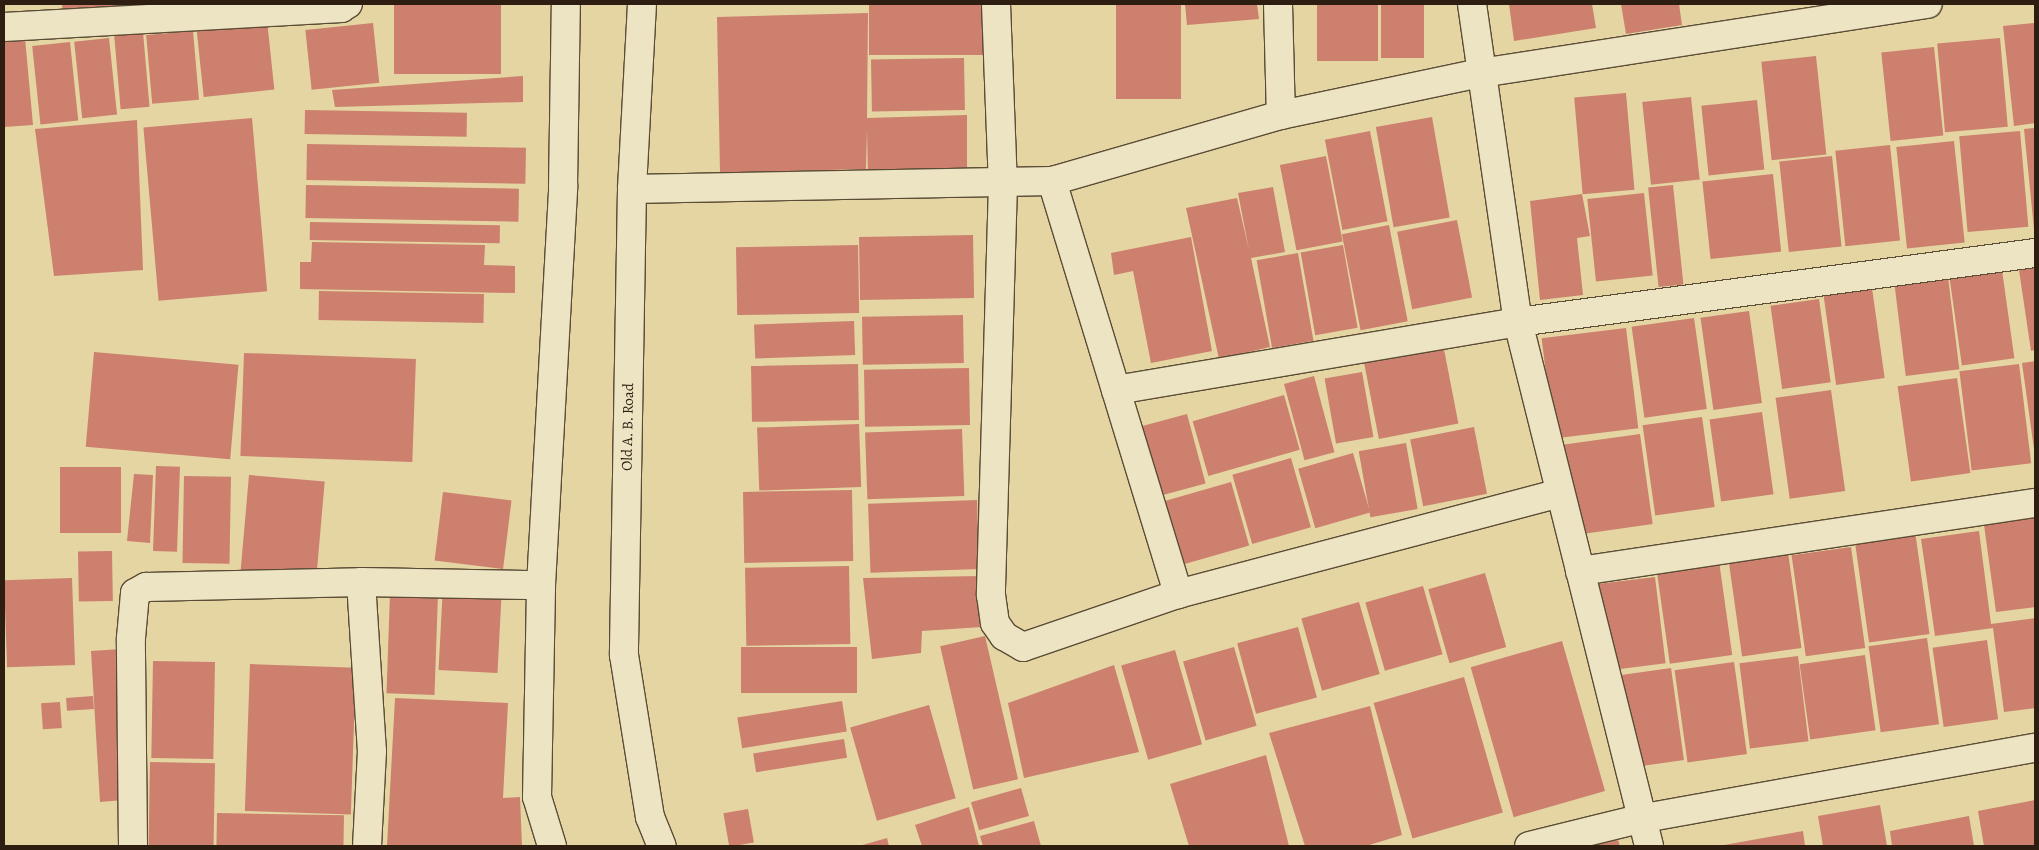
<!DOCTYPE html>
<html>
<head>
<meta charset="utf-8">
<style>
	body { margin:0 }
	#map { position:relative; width:2039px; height:850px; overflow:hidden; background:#e4d5a3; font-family:Alegreya,serif }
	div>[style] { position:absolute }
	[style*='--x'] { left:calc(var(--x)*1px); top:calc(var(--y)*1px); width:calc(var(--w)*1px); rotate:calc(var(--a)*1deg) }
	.building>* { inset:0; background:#cc806d; transform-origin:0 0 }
	.roads { filter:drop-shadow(1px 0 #5b4c36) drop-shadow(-1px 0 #5b4c36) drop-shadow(0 1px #5b4c36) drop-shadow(0 -1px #5b4c36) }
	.minor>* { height:28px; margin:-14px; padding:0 14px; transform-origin:14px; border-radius:14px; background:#ede4c3 }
	.secondary>* { height:28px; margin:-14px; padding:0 14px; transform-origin:14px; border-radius:14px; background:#ede4c3 }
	span { translate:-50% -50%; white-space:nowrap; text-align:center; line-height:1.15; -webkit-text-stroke:5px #ede4c3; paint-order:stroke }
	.street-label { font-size:15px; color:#2d1e11 }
	.frame { position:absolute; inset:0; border:5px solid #2d1e11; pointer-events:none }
</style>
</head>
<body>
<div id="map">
	<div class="building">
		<i style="clip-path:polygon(62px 4px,120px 4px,121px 12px,63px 16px)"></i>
		<i style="clip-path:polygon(124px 4px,167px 4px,167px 9px,125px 12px)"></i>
		<i style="left:394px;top:4px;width:107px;height:70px"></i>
		<i style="left:869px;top:4px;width:117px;height:51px"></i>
		<i style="left:1116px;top:4px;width:65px;height:95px"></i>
		<i style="clip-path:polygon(1185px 4px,1257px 4px,1259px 19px,1187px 25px)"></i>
		<i style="left:1317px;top:4px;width:61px;height:57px"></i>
		<i style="left:1381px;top:4px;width:43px;height:54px"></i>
		<i style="clip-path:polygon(1509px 4px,1592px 4px,1596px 28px,1514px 41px)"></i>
		<i style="clip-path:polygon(1621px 4px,1679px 4px,1682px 25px,1626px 34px)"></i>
		<i style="clip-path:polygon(868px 13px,867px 118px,967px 115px,967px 174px,868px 177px,867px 129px,866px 169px,720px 173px,717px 17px)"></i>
		<i style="left:267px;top:20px;width:70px;height:71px;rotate:84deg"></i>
		<i style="left:373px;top:23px;width:60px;height:68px;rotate:84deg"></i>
		<i style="clip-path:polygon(2035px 23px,2035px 123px,2014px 126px,2003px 26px)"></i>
		<i style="left:193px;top:31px;width:69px;height:47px;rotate:85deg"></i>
		<i style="left:143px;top:32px;width:75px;height:29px;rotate:85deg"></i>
		<i style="clip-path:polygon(25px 38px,33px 125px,4px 127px,4px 40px)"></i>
		<i style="left:109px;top:38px;width:77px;height:35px;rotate:84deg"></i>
		<i style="left:2000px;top:38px;width:89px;height:63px;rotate:85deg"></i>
		<i style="left:70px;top:42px;width:79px;height:38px;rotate:84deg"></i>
		<i style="left:1934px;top:47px;width:89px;height:53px;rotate:84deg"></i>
		<i style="left:1816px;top:56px;width:99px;height:55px;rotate:84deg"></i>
		<i style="left:964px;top:58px;width:52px;height:93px;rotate:89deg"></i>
		<i style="clip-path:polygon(523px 76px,523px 102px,335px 107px,332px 90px)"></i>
		<i style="left:1626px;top:93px;width:97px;height:52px;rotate:85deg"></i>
		<i style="left:1691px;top:97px;width:83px;height:49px;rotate:84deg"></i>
		<i style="left:1757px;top:100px;width:70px;height:56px;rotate:84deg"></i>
		<i style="left:305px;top:110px;width:162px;height:24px;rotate:1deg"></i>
		<i style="left:1432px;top:117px;width:102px;height:57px;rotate:80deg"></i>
		<i style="left:252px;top:118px;width:174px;height:109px;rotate:85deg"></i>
		<i style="clip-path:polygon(137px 120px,143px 270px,54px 276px,35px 129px)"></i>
		<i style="clip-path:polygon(2035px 128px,2035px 229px,2034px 229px,2024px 129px)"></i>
		<i style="left:1370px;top:131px;width:92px;height:46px;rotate:79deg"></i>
		<i style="left:2020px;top:131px;width:96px;height:61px;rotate:85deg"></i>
		<i style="left:1954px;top:141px;width:102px;height:58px;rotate:84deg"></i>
		<i style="left:307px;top:144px;width:219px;height:36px;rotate:1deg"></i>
		<i style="left:1890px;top:145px;width:96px;height:55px;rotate:84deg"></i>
		<i style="left:1326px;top:156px;width:87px;height:47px;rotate:79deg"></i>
		<i style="left:1832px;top:156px;width:91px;height:53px;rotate:84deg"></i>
		<i style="left:1773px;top:174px;width:78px;height:71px;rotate:84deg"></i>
		<i style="left:306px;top:185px;width:213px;height:33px;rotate:1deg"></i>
		<i style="left:1673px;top:185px;width:100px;height:25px;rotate:84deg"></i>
		<i style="clip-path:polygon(1273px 187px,1285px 252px,1251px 258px,1270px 347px,1219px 359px,1186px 208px,1237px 198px,1249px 250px,1238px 193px)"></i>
		<i style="left:1644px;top:193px;width:83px;height:57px;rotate:84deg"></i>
		<i style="clip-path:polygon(1582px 194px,1590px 236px,1577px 238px,1583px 295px,1540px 300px,1530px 201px)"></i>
		<i style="left:1457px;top:220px;width:79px;height:61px;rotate:79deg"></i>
		<i style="left:310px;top:222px;width:190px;height:18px;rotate:1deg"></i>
		<i style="left:1389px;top:225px;width:98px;height:48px;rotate:79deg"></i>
		<i style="left:973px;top:235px;width:63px;height:114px;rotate:89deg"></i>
		<i style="clip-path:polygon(1191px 237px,1212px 351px,1151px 363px,1133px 271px,1114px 275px,1111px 253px)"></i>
		<i style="clip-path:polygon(312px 242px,485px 245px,484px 265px,515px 266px,515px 293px,300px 289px,300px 262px,311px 262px)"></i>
		<i style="left:858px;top:245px;width:68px;height:122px;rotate:89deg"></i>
		<i style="left:1343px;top:245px;width:84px;height:43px;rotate:80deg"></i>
		<i style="left:1298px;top:253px;width:89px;height:42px;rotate:80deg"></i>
		<i style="clip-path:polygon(2035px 268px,2035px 350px,2031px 351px,2019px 270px)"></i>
		<i style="left:2002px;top:270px;width:89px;height:53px;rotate:82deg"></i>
		<i style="left:1948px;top:277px;width:93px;height:54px;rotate:83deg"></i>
		<i style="left:1872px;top:288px;width:91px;height:49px;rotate:82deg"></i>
		<i style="left:319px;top:291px;width:165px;height:29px;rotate:1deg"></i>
		<i style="left:1819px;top:299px;width:84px;height:49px;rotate:82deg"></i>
		<i style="left:1749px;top:311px;width:93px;height:49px;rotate:82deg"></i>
		<i style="left:963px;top:315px;width:48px;height:101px;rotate:89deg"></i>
		<i style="left:1694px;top:318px;width:92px;height:63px;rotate:82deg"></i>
		<i style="left:854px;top:321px;width:34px;height:100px;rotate:88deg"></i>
		<i style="left:1626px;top:328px;width:101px;height:85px;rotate:83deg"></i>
		<i style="left:1442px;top:339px;width:86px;height:81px;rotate:79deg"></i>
		<i style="left:94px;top:352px;width:145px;height:95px;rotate:5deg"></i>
		<i style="left:244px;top:353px;width:172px;height:103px;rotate:2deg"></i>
		<i style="clip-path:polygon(2035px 361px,2035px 449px,2034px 449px,2022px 363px)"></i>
		<i style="left:858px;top:364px;width:56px;height:107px;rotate:89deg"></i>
		<i style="left:2019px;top:364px;width:100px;height:60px;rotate:83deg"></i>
		<i style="left:969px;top:368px;width:57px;height:105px;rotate:89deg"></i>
		<i style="left:1362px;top:372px;width:66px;height:38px;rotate:80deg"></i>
		<i style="left:1314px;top:376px;width:79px;height:31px;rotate:75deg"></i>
		<i style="left:1957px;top:378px;width:96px;height:60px;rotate:82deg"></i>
		<i style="left:1831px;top:390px;width:102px;height:56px;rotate:82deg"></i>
		<i style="left:1284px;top:395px;width:57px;height:95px;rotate:74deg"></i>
		<i style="left:1762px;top:412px;width:83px;height:53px;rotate:82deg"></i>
		<i style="left:1187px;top:414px;width:72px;height:51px;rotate:75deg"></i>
		<i style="left:1702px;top:417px;width:91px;height:60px;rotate:82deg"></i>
		<i style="left:859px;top:424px;width:63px;height:102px;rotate:88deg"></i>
		<i style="left:1474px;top:427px;width:68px;height:65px;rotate:79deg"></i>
		<i style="left:962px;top:429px;width:67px;height:97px;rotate:88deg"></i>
		<i style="left:1640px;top:434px;width:91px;height:78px;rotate:82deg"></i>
		<i style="left:1406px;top:443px;width:67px;height:48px;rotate:80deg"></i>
		<i style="left:1353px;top:453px;width:62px;height:57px;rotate:74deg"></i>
		<i style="left:1291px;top:458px;width:72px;height:61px;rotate:74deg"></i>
		<i style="left:156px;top:466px;width:24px;height:85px;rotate:2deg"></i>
		<i style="left:60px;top:467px;width:61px;height:66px"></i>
		<i style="clip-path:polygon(134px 474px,153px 475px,150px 543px,127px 541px)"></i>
		<i style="left:249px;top:475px;width:76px;height:98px;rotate:5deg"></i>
		<i style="left:184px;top:476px;width:47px;height:87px;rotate:1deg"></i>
		<i style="left:1231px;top:482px;width:66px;height:77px;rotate:74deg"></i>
		<i style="left:852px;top:490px;width:71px;height:109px;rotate:89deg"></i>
		<i style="left:443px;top:492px;width:69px;height:69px;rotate:7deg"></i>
		<i style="left:977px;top:500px;width:69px;height:109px;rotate:88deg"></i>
		<i style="clip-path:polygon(2035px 517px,2035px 607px,1996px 612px,1984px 525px)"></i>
		<i style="left:1915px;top:531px;width:104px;height:61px;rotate:82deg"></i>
		<i style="clip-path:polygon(1979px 531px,1991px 624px,2035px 618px,2035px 708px,2004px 712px,1993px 628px,1935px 636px,1921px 539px)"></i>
		<i style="left:1851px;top:547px;width:102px;height:60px;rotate:82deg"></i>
		<i style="left:112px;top:551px;width:50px;height:34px;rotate:89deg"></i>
		<i style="left:1788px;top:552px;width:97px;height:60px;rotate:82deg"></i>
		<i style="left:1719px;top:561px;width:95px;height:63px;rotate:82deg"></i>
		<i style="left:849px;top:566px;width:78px;height:104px;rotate:89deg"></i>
		<i style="left:1485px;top:573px;width:77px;height:59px;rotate:74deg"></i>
		<i style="clip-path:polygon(982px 576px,982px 627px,922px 631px,921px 653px,872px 659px,863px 578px)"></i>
		<i style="left:1655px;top:577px;width:87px;height:60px;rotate:83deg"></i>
		<i style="left:72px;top:578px;width:87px;height:68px;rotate:88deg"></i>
		<i style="left:443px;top:585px;width:59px;height:85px;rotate:3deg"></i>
		<i style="left:1423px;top:586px;width:71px;height:60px;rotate:74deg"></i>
		<i style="left:438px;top:594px;width:101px;height:48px;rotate:92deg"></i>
		<i style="left:1359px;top:602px;width:75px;height:60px;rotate:74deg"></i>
		<i style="left:1298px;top:627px;width:73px;height:63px;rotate:75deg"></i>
		<i style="left:985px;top:636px;width:147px;height:46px;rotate:77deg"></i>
		<i style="left:1927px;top:638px;width:87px;height:59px;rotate:82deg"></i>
		<i style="left:1987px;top:640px;width:80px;height:55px;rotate:82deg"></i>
		<i style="left:1562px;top:641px;width:156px;height:95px;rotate:74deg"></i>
		<i style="left:857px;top:647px;width:46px;height:116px;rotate:90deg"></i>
		<i style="left:1234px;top:647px;width:82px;height:53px;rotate:74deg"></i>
		<i style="clip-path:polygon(121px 649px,124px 800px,100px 802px,91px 651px)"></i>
		<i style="left:1175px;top:650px;width:98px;height:56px;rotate:74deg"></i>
		<i style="left:1865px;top:655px;width:76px;height:66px;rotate:82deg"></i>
		<i style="left:1798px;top:656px;width:86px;height:59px;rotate:83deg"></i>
		<i style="left:153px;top:661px;width:62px;height:97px;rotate:1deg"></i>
		<i style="left:1734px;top:662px;width:93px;height:60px;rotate:82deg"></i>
		<i style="left:250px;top:664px;width:106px;height:147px;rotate:2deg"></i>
		<i style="clip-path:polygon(1114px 665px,1139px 752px,1024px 778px,1008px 703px)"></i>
		<i style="left:1671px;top:668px;width:93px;height:52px;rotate:82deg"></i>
		<i style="left:1464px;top:677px;width:141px;height:94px;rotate:74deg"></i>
		<i style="left:93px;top:696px;width:13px;height:27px;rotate:86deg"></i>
		<i style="clip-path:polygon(395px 698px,508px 703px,503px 798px,520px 797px,522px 846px,387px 846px)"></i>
		<i style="left:842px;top:701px;width:31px;height:106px;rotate:81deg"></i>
		<i style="left:60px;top:702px;width:26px;height:19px;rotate:86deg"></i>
		<i style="left:929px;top:705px;width:97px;height:82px;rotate:74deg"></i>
		<i style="clip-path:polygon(1370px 706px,1402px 835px,1366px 846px,1305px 846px,1269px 733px)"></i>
		<i style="left:844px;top:739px;width:19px;height:92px;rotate:81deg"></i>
		<i style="clip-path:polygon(1266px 755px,1289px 846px,1189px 846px,1170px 784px)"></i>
		<i style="left:150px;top:762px;width:65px;height:84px;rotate:1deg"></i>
		<i style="left:1021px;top:788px;width:29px;height:52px;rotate:74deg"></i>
		<i style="clip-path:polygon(2035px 800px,2035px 846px,1984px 846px,1978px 811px)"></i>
		<i style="clip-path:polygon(1880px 805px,1887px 846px,1823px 846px,1818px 816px)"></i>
		<i style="clip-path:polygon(969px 807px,979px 846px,922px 846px,915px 825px)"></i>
		<i style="left:748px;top:809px;width:34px;height:25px;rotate:80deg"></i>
		<i style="left:217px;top:813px;width:127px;height:33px;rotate:1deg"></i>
		<i style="clip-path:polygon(1969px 816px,1974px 846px,1892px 846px,1890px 831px)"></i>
		<i style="clip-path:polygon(1034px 821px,1041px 846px,983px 846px,980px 836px)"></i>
		<i style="clip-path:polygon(1803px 831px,1805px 846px,1724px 846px,1724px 845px)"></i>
		<i style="clip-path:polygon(887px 838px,889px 846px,859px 846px)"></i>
		<i style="clip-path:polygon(1618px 840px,1620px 846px,1594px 846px,1594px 845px)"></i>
	</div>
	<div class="roads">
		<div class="minor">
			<i style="--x:996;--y:4;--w:180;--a:87.8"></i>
			<i style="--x:1003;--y:184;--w:411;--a:91.7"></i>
			<i style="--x:991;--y:595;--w:28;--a:82"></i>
			<i style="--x:995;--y:623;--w:16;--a:55"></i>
			<i style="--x:1004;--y:636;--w:22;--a:30"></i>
			<i style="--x:1023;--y:647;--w:164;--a:-18.9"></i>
			<i style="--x:1178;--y:594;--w:394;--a:-14.8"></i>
			<i style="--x:1278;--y:4;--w:111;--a:88.5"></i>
			<i style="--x:1472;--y:4;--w:321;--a:81.8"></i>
			<i style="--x:1518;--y:322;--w:540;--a:75.96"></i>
			<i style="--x:4;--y:27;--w:338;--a:-3.2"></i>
			<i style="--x:341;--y:8;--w:8;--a:-30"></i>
			<i style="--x:1052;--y:181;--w:432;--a:73"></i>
			<i style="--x:632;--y:189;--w:420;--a:-1.1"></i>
			<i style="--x:1052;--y:181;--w:238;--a:-16.1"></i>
			<i style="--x:1281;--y:115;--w:204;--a:-11.9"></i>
			<i style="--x:1481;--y:73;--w:452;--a:-8.8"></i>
			<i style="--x:1116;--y:390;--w:408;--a:-9.6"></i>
			<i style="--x:1518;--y:322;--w:522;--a:-7.6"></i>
			<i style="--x:1580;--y:571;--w:460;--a:-8.5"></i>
			<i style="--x:361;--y:582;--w:169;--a:86.3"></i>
			<i style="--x:372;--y:751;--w:95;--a:93"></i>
			<i style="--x:133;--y:846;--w:208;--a:-90.6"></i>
			<i style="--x:131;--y:638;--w:45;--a:-84.9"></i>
			<i style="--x:135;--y:593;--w:13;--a:-29"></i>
			<i style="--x:146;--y:587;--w:215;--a:-1.3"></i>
			<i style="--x:361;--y:582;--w:180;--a:1"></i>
			<i style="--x:1529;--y:846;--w:113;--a:-13.8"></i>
			<i style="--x:1639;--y:819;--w:402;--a:-10.2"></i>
		</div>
		<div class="secondary">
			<i style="--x:642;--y:4;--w:185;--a:93.1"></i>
			<i style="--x:632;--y:189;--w:466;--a:91"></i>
			<i style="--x:624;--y:655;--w:164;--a:80.9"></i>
			<i style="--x:650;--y:817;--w:31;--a:68"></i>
			<i style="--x:552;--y:846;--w:51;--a:-107"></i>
			<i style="--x:537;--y:797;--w:212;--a:-88.9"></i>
			<i style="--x:541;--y:585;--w:400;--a:-86.8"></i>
			<i style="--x:563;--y:186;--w:182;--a:-89.1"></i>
		</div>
	</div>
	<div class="street-label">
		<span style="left:628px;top:427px;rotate:-89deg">Old A. B. Road</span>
	</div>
	<div class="frame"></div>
</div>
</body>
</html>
